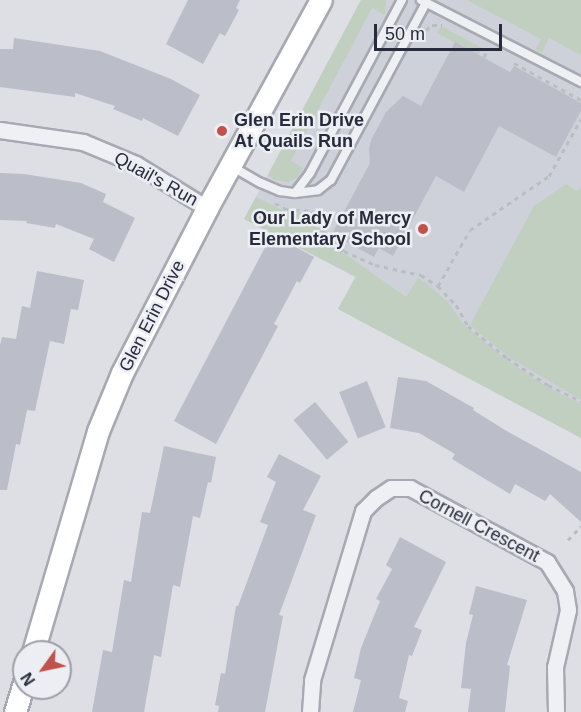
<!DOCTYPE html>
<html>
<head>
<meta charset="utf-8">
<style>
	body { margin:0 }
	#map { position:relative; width:581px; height:712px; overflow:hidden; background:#dddfe5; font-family:Helvetica,sans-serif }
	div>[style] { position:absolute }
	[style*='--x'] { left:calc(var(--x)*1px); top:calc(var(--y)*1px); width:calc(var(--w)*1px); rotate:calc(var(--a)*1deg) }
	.built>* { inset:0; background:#cfd1da }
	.green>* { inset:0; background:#c0cfbf; transform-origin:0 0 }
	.building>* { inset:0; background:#bbbdc8; transform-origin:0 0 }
	.path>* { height:3px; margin-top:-1.5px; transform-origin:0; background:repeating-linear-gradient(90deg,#bbbdc4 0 4.5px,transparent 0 9px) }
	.roads { filter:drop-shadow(2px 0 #a7a9b2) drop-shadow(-2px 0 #a7a9b2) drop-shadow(0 2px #a7a9b2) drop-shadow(0 -2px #a7a9b2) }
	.lane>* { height:8px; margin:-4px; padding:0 4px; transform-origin:4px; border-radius:4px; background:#eff0f4 }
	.street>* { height:15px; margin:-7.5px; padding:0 7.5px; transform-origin:7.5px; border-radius:7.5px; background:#eff0f4 }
	.secondary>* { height:21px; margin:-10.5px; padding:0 10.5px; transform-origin:10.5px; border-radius:10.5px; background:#fff }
	.dots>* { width:16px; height:16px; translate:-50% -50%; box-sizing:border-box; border:3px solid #eceef3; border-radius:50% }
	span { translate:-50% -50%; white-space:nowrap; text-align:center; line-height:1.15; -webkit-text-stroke:5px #eceef3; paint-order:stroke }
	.poi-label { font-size:18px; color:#282b3b; font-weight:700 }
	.left { translate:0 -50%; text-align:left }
	.right { translate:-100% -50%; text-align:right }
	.street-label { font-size:18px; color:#282b3b }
	.north { position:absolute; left:12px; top:640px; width:60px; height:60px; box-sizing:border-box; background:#eceef3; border:2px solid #9ea0a9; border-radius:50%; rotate:237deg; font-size:16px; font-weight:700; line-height:24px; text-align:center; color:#282b3b }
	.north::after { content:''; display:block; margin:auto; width:21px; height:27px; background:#c1524b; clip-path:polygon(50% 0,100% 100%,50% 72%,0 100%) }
	.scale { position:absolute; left:374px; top:24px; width:128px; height:27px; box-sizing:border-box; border:3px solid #282b3b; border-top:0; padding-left:8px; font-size:18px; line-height:21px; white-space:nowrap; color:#282b3b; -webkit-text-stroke:4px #eceef3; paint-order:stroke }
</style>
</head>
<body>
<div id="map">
	<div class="built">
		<i style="clip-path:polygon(361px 0,581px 0,581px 438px,338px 309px,355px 277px,244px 219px)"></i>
	</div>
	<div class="green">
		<i style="clip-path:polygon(361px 0,386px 0,385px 15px,372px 8px,291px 161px,303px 168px,297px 178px,288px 182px,275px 180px,268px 175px)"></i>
		<i style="clip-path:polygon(467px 0,581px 0,581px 55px,549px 38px,542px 53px,535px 50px,541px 39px)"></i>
		<i style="left:441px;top:26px;width:47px;height:8px;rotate:28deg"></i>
		<i style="clip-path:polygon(566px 184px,577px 191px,581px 187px,581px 400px,507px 356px,470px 325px,534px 206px)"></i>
		<i style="clip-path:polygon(256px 197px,284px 211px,307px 213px,328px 242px,406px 297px,418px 278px,425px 282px,449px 303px,462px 323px,506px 360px,547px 387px,581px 404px,581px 438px,338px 309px,356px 277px,244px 219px)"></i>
	</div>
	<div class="building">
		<i style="clip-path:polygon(188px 0,240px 0,236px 8px,239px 10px,225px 36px,220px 33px,203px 64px,166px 44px)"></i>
		<i style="clip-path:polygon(14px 38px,100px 51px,171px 79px,200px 95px,178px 136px,143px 118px,142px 121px,113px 109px,115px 106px,75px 93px,75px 97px,0 87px,0 49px,13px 49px)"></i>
		<i style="clip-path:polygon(455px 42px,510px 72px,514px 66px,581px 103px,581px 111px,556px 157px,499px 126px,464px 192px,436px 176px,393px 256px,379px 248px,374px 257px,332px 234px,370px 163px,369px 148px,372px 138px,386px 112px,403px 96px,421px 106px)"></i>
		<i style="clip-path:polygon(0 173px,24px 174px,81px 183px,106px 194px,103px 202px,135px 218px,114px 262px,89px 249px,94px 239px,56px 224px,55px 228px,26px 223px,27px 221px,0 220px)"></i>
		<i style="clip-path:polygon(272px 234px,314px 257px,300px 283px,297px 281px,274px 324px,278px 326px,216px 444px,174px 421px)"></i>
		<i style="clip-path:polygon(37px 271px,84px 280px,78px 310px,71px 309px,64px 344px,50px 341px,35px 411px,27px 410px,20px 445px,16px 444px,7px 490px,0 490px,0 345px,2px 337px,16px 339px,22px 306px,30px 308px)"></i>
		<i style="clip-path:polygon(398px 377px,426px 381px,474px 408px,473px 410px,505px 430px,581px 472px,581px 522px,550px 494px,545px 501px,515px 484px,510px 494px,452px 459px,455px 454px,419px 433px,390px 428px)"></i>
		<i style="left:367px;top:381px;width:50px;height:30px;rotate:68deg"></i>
		<i style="left:315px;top:402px;width:52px;height:28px;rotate:50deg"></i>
		<i style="clip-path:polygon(164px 446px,216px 457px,211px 483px,208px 482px,200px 518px,193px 516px,180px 587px,173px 585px,161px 657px,154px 655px,144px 712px,92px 712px,103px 650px,112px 652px,124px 580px,131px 582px,142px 512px,150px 513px)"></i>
		<i style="clip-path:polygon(279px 454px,321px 476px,303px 510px,316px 515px,279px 615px,283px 616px,265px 712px,218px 712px,219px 706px,215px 705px,221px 673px,225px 674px,236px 606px,238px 606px,268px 525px,260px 522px,276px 482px,267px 477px)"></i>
		<i style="clip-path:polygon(400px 537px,446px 562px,414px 627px,422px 630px,412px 656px,409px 655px,399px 698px,408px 701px,405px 712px,353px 712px,361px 680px,354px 678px,361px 648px,380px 601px,376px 599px,392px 569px,386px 565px)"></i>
		<i style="clip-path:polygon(476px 586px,527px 600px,507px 665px,510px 666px,505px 712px,468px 712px,471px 689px,461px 688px,466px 643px,473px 615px,469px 614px)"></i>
	</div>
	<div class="path">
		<i style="--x:426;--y:30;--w:8;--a:-40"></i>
		<i style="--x:432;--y:25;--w:10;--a:0"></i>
		<i style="--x:484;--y:57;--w:9;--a:-63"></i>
		<i style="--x:514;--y:63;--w:77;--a:28.9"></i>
		<i style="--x:275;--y:203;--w:13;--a:29"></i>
		<i style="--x:286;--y:209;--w:26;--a:4"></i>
		<i style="--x:312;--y:211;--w:21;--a:62"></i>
		<i style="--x:322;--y:230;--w:30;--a:44"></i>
		<i style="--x:344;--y:251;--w:34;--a:24"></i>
		<i style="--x:375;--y:265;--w:47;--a:12.3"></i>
		<i style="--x:421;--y:275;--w:20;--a:33"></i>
		<i style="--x:438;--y:286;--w:26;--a:47"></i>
		<i style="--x:456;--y:305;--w:24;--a:60"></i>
		<i style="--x:468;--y:326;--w:50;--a:39.4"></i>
		<i style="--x:507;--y:358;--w:49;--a:33.4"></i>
		<i style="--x:548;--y:385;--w:37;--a:26"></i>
		<i style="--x:438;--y:286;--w:64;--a:-60.3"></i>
		<i style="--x:470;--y:230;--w:96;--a:-34.4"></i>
		<i style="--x:549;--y:176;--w:65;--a:-60.7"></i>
		<i style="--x:568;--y:540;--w:19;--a:-47"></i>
	</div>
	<div class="roads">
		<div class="lane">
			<i style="--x:421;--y:0;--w:180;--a:27.1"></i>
			<i style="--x:231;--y:166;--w:34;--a:30"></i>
			<i style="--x:261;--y:183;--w:21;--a:23"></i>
			<i style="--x:280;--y:191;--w:15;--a:8"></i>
			<i style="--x:295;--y:193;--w:25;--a:-53"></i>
			<i style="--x:310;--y:173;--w:196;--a:-62"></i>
			<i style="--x:295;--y:193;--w:23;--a:-7"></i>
			<i style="--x:318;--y:190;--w:16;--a:-38"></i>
			<i style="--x:331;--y:180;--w:201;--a:-61.8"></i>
		</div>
		<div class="street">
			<i style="--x:0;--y:130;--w:84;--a:8.2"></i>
			<i style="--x:83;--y:142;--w:57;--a:22.5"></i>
			<i style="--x:136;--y:164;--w:84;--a:31.8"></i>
			<i style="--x:310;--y:712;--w:32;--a:-86"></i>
			<i style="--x:312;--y:680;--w:177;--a:-73.2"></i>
			<i style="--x:363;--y:511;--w:18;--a:-45"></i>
			<i style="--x:376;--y:498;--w:18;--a:-34"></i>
			<i style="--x:391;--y:488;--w:19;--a:0"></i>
			<i style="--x:410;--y:488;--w:156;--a:28.4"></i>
			<i style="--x:547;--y:562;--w:34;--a:58"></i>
			<i style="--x:565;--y:591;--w:19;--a:81"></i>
			<i style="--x:568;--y:610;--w:58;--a:102.8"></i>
			<i style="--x:555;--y:667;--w:45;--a:88.7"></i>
		</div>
		<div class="secondary">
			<i style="--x:33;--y:652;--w:230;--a:-73.6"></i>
			<i style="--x:98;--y:431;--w:63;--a:-67.5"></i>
			<i style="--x:122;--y:373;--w:186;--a:-62.7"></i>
			<i style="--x:207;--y:208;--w:237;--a:-61.3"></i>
			<i style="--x:15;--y:712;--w:31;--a:-73"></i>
		</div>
	</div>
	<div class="dots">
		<i style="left:222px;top:131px;background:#c1524b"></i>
		<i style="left:423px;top:229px;background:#c1524b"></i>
	</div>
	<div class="poi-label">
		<span class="left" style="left:234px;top:131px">Glen Erin Drive<br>At Quails Run</span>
		<span class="right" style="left:411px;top:229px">Our Lady of Mercy<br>Elementary School</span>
	</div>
	<div class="street-label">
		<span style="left:156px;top:179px;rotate:29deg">Quail's Run</span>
		<span style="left:152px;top:316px;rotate:-63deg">Glen Erin Drive</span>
		<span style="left:479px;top:526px;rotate:28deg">Cornell Crescent</span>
	</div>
	<div class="north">N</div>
	<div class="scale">50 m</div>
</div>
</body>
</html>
